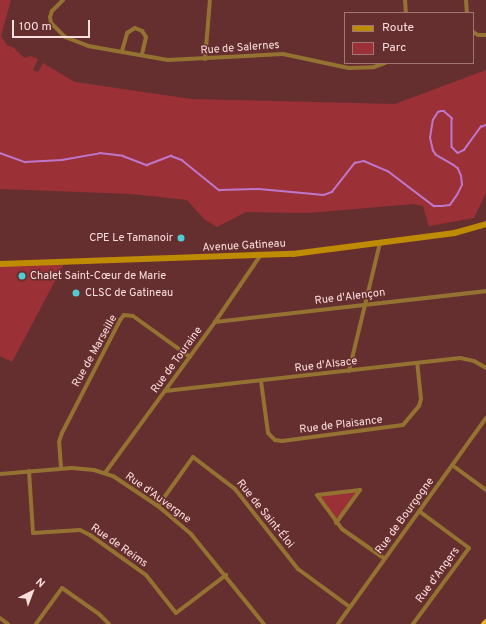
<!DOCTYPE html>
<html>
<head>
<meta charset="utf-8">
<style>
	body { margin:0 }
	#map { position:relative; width:486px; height:624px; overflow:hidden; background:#662f2f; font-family:Overpass,sans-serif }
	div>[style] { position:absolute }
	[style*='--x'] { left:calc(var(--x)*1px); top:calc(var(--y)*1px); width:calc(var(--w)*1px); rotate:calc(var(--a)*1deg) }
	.green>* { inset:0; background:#9b3036 }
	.stream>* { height:1.5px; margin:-0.75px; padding:0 0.75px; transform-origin:0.75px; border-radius:0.75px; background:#be77cb }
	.street>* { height:4px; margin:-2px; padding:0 2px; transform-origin:2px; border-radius:2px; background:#937232 }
	.secondary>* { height:5.5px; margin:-2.75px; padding:0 2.75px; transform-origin:2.75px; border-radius:2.75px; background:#bf8b03 }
	.highway>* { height:7px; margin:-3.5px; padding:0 3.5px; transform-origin:3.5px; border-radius:3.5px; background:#f3b319 }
	.dots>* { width:11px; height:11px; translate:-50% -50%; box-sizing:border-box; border:2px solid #662f2f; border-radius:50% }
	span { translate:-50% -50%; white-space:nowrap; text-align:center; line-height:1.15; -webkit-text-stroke:3px #662f2f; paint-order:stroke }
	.street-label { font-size:11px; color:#fcdfde }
	.poi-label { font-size:11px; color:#fcdfde }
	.right { translate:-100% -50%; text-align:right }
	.left { translate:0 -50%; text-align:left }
	.legend { position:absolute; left:344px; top:12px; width:130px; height:52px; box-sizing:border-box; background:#662f2f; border:1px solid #a27575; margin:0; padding:5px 7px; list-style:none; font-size:12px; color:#fcdfde }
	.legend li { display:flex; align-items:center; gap:8px; height:20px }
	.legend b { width:20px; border:1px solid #a27575 }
	.north { position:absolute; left:12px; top:572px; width:40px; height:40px; -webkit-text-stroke:3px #662f2f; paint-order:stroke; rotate:42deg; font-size:11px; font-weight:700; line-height:16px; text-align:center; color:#fcdfde }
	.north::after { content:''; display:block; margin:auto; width:14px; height:18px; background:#fcdfde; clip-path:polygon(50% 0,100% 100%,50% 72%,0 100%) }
	.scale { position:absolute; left:12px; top:20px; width:78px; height:18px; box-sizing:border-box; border:2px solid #fcdfde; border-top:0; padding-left:5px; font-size:12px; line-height:14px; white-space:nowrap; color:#fcdfde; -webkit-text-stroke:3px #662f2f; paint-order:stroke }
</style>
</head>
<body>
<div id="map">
	<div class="green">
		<i style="clip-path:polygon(0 0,11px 0,1px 36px,7px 45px,14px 48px,21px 55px,25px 58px,31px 56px,38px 59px,33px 70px,38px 72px,43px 63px,75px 82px,191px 99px,395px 104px,486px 70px,486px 193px,474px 218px,429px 226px,423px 206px,413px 204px,308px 213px,246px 212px,217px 227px,204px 219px,187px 200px,132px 194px,0 189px)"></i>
		<i style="clip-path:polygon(65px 262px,12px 362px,0 356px,0 264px)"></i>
		<i style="clip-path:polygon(360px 490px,336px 523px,317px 495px)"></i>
	</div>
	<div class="stream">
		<i style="--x:0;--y:153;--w:27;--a:20"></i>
		<i style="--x:25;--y:162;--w:37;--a:-3"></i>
		<i style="--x:62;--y:160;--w:39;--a:-10"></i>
		<i style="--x:100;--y:153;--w:23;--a:7"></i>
		<i style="--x:123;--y:156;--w:26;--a:21"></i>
		<i style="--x:147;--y:165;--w:26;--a:-21"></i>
		<i style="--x:171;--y:156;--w:12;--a:20"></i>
		<i style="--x:182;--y:160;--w:48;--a:39"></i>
		<i style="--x:219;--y:190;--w:40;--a:-1.4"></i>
		<i style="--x:259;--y:189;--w:65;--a:5.3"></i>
		<i style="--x:324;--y:195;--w:9;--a:-21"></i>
		<i style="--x:332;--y:192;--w:37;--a:-52"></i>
		<i style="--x:355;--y:163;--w:9;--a:-13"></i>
		<i style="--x:364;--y:161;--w:26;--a:23"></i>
		<i style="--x:388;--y:171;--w:58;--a:37.3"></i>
		<i style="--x:434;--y:206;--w:8;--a:0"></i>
		<i style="--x:442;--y:206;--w:8;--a:-7"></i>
		<i style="--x:450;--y:205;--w:12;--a:-55"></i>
		<i style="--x:457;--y:195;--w:11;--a:-63"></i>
		<i style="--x:462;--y:185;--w:9;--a:-96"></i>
		<i style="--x:461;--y:176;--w:8;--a:-113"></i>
		<i style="--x:458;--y:169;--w:6;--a:-141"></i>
		<i style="--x:453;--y:165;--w:20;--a:-150"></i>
		<i style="--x:436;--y:155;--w:5;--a:-127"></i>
		<i style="--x:433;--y:151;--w:13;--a:-103"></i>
		<i style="--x:430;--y:138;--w:18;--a:-81"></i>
		<i style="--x:433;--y:120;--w:9;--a:-58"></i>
		<i style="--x:438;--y:112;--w:3;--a:-18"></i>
		<i style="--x:441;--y:111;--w:3;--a:0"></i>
		<i style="--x:444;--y:111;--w:11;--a:41"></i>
		<i style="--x:452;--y:118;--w:29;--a:90"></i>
		<i style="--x:452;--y:147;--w:8;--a:45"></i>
		<i style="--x:458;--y:153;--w:7;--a:-27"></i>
		<i style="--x:464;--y:150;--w:29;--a:-54"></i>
		<i style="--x:481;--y:127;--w:5;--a:-22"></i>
	</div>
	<div class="street">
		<i style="--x:63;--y:0;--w:16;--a:135"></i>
		<i style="--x:52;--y:11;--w:6;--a:108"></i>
		<i style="--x:50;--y:17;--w:6;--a:81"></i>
		<i style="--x:51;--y:23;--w:20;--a:45"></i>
		<i style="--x:65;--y:37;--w:25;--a:21"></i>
		<i style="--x:88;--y:46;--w:81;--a:9.9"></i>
		<i style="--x:168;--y:60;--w:115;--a:-3"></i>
		<i style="--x:283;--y:54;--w:67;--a:12"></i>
		<i style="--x:349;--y:68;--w:25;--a:-2"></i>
		<i style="--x:374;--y:67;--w:12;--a:-20"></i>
		<i style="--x:405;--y:0;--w:13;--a:86"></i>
		<i style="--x:466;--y:0;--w:13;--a:86"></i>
		<i style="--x:473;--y:32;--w:6;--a:31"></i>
		<i style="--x:478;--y:35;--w:8;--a:0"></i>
		<i style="--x:122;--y:51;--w:19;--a:-74"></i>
		<i style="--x:127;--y:33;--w:9;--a:-32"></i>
		<i style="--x:135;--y:28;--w:8;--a:23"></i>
		<i style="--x:142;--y:31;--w:7;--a:56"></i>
		<i style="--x:146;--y:37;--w:18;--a:103"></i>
		<i style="--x:205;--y:59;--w:59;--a:-85.2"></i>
		<i style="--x:215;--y:322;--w:273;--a:-6.5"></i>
		<i style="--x:349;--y:371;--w:132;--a:-76.4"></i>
		<i style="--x:261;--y:381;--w:52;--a:82.3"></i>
		<i style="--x:268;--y:433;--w:10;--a:45"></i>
		<i style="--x:275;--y:440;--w:7;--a:8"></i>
		<i style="--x:282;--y:441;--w:122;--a:-7.5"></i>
		<i style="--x:403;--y:425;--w:25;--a:-50"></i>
		<i style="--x:419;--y:406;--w:7;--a:-74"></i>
		<i style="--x:421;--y:399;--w:36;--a:-96"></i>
		<i style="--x:165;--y:391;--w:297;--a:-6.4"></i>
		<i style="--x:460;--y:358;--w:14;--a:12"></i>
		<i style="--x:474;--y:361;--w:14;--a:30"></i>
		<i style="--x:452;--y:465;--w:42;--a:36.3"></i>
		<i style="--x:61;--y:468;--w:26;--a:-94"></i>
		<i style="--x:59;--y:442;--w:9;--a:-72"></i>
		<i style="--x:62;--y:433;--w:127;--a:-62.8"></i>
		<i style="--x:120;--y:320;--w:6;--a:-51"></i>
		<i style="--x:124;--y:315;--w:9;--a:6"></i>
		<i style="--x:133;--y:316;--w:70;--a:35.7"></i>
		<i style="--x:29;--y:471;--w:62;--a:86.3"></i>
		<i style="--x:33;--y:533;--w:47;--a:-3.7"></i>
		<i style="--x:80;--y:530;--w:11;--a:27"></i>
		<i style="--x:90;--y:535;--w:69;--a:35.5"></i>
		<i style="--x:146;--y:575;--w:48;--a:51.7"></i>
		<i style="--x:176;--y:613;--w:63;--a:-37.2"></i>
		<i style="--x:105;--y:473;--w:187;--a:-53.9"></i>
		<i style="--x:215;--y:322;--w:80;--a:-55.7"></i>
		<i style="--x:0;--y:474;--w:72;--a:-4.8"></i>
		<i style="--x:72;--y:468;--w:22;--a:5"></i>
		<i style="--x:94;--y:470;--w:20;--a:18"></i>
		<i style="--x:113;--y:476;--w:54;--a:33.7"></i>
		<i style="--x:158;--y:506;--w:43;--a:40.3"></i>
		<i style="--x:191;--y:534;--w:116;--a:51"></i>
		<i style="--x:360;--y:490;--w:43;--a:173.4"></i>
		<i style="--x:317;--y:495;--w:42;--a:53.7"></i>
		<i style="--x:342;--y:529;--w:52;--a:34.9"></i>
		<i style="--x:158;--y:506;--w:60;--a:-54.5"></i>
		<i style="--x:193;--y:457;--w:53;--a:37.3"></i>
		<i style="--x:235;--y:489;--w:102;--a:51.8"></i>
		<i style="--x:298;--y:569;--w:64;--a:36.2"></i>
		<i style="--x:336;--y:523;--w:41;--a:-54"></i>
		<i style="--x:0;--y:618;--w:10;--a:37"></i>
		<i style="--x:36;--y:624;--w:44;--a:-54.2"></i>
		<i style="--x:62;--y:588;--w:45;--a:35.1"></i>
		<i style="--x:99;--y:614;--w:14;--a:45"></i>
		<i style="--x:338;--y:624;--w:254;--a:-54.3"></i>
		<i style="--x:413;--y:624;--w:94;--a:-53.6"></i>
		<i style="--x:469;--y:548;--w:62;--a:-143.5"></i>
	</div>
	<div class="secondary">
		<i style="--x:0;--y:264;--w:293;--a:-2"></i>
		<i style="--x:293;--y:254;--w:163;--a:-7.4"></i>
		<i style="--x:455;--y:233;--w:32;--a:-16"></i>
	</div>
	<div class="highway">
		<i style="--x:484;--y:624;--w:3;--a:-45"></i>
	</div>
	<div class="dots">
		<i style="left:181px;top:238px;background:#51ccd4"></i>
		<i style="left:22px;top:276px;background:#51ccd4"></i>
		<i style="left:76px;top:293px;background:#51ccd4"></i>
	</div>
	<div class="street-label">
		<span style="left:240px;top:48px;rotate:-4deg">Rue de Salernes</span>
		<span style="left:244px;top:246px;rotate:-3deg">Avenue Gatineau</span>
		<span style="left:350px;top:297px;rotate:-7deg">Rue d'Alençon</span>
		<span style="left:95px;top:351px;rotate:-61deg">Rue de Marseille</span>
		<span style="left:177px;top:360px;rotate:-54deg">Rue de Touraine</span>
		<span style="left:326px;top:365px;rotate:-7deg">Rue d'Alsace</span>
		<span style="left:341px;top:425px;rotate:-7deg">Rue de Plaisance</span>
		<span style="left:158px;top:498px;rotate:36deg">Rue d'Auvergne</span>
		<span style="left:265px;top:514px;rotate:51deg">Rue de Saint-Éloi</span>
		<span style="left:405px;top:516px;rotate:-54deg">Rue de Bourgogne</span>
		<span style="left:119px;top:546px;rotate:35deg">Rue de Reims</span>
		<span style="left:438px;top:575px;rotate:-54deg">Rue d'Angers</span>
	</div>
	<div class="poi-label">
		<span class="right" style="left:173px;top:238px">CPE Le Tamanoir</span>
		<span class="left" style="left:30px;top:276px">Chalet Saint-Cœur de Marie</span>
		<span class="left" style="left:85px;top:293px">CLSC de Gatineau</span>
	</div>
	<ul class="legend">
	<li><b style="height:5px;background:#bf8b03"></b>Route</li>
	<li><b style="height:11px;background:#9b3036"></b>Parc</li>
	</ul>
	<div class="north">N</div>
	<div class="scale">100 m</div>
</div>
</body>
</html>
